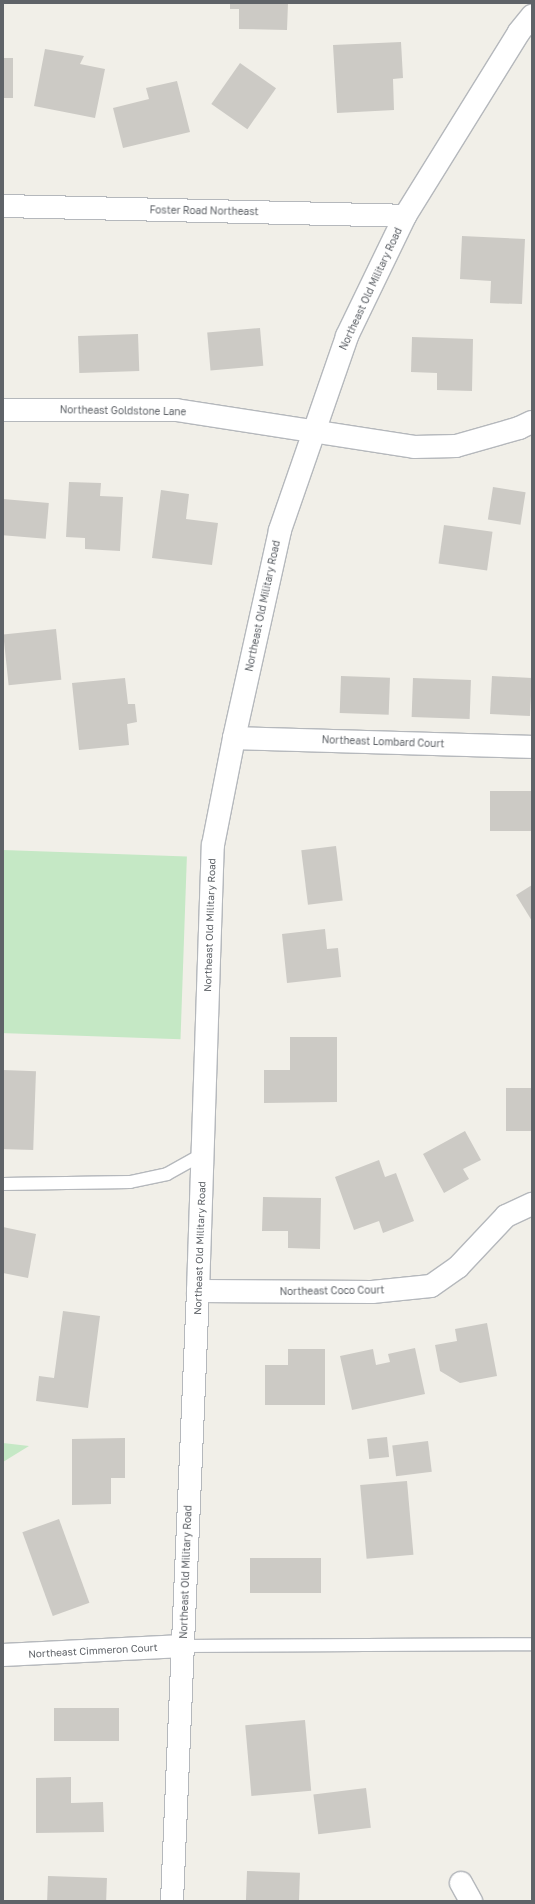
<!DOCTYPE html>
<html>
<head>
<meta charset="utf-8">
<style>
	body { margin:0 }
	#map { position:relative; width:535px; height:1904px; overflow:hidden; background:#f1efe8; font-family:"Golos Text",sans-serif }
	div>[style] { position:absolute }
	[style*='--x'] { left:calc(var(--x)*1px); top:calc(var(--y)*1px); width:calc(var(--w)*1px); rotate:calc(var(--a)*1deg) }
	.green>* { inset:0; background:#c5e8c5; transform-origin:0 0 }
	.building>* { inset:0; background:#cccac5; transform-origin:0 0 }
	.roads { filter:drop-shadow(1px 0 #b5b8bc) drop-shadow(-1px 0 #b5b8bc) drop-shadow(0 1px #b5b8bc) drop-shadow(0 -1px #b5b8bc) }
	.service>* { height:12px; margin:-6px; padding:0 6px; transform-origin:6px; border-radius:6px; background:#fff }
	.minor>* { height:22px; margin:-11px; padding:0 11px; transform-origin:11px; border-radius:11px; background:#fff }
	.tertiary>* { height:22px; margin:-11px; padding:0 11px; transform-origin:11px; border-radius:11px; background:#fff }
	span { translate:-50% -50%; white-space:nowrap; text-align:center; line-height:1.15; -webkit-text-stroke:3px #fff; paint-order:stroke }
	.street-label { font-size:10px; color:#5f6368 }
	.frame { position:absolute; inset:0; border:4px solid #5f6368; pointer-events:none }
</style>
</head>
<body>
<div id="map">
	<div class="green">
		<i style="left:3px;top:850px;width:184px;height:183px;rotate:2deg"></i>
		<i style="clip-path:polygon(3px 1443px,29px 1446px,3px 1462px)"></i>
	</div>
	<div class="building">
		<i style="clip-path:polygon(230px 3px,288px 3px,287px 30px,239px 29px,239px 9px,230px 9px)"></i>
		<i style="clip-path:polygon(401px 42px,403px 78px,393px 79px,394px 110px,337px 113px,333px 45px)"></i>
		<i style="clip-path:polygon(45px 49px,84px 56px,80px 64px,105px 69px,95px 118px,34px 106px)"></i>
		<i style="left:3px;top:58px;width:10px;height:40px"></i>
		<i style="left:240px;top:63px;width:44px;height:50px;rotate:35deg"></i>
		<i style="clip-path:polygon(177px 81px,190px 132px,123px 148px,113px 108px,149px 99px,146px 88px)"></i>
		<i style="clip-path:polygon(462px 236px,525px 239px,522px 304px,490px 303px,491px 281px,460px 279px)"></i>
		<i style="left:260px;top:328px;width:38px;height:53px;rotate:85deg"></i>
		<i style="left:138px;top:334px;width:37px;height:60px;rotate:88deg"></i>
		<i style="clip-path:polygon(412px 337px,473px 339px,472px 391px,437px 390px,437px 373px,411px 372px)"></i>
		<i style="clip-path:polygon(69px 482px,101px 483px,100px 496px,123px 497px,120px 551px,85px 549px,85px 538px,66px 537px)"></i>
		<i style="left:493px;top:487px;width:33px;height:33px;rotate:9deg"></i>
		<i style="clip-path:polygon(161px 490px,189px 494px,186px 519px,218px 523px,212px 565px,152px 558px)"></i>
		<i style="left:3px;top:499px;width:46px;height:36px;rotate:5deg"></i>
		<i style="left:444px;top:525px;width:49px;height:39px;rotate:8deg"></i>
		<i style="left:56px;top:629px;width:51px;height:53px;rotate:84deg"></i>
		<i style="left:341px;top:676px;width:49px;height:37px;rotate:2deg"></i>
		<i style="left:492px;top:676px;width:40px;height:38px;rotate:3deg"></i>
		<i style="clip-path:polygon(125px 678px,128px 704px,135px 704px,137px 722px,127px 724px,129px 745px,79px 750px,72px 683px)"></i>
		<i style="left:413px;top:678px;width:58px;height:39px;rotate:2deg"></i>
		<i style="left:490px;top:791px;width:42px;height:40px"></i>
		<i style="left:336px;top:846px;width:55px;height:35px;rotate:83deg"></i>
		<i style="clip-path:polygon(532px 885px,532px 921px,516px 895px)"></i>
		<i style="clip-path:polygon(325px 929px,327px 949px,338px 948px,341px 977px,287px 983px,282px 934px)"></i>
		<i style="clip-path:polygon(290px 1037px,337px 1037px,337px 1102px,264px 1103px,264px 1070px,290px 1070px)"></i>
		<i style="left:3px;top:1070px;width:33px;height:79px;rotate:2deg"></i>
		<i style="left:532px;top:1088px;width:43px;height:26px;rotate:90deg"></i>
		<i style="clip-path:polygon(465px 1131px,481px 1160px,463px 1169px,469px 1179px,444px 1193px,423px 1154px)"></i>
		<i style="clip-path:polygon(379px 1160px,385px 1177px,396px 1173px,414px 1221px,383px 1233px,379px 1221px,354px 1230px,335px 1177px)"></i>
		<i style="clip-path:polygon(263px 1197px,321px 1198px,320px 1249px,288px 1248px,288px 1231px,262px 1231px)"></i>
		<i style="clip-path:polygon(3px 1227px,36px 1234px,28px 1278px,3px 1273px)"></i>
		<i style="clip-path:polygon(63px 1311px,100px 1316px,88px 1408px,36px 1401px,39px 1376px,54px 1378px)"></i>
		<i style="clip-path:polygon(487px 1323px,497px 1376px,460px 1383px,440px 1371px,435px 1345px,457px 1341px,455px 1329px)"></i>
		<i style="clip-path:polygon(415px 1348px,425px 1394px,352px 1410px,340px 1356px,373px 1349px,376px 1365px,390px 1362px,388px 1354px)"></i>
		<i style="clip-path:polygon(288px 1349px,325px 1349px,325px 1405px,265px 1405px,265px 1365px,288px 1365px)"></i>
		<i style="left:387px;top:1437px;width:20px;height:20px;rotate:84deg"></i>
		<i style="clip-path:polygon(125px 1438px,125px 1478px,111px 1478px,111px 1504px,72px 1505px,72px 1439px)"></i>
		<i style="left:428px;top:1441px;width:31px;height:36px;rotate:83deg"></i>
		<i style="left:407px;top:1481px;width:74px;height:47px;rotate:85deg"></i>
		<i style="left:59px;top:1519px;width:89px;height:39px;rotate:70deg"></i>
		<i style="left:250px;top:1558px;width:71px;height:35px"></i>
		<i style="left:119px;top:1708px;width:33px;height:65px;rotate:90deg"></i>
		<i style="left:305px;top:1720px;width:71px;height:60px;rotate:85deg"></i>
		<i style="clip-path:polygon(71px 1777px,71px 1803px,103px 1802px,104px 1832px,36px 1833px,36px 1778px)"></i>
		<i style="left:366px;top:1788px;width:40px;height:53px;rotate:83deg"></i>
		<i style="left:247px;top:1871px;width:53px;height:30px;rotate:2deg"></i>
		<i style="left:48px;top:1876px;width:59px;height:25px;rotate:2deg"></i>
	</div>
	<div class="roads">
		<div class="service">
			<i style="--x:3;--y:1184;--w:127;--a:-0.9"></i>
			<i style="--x:130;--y:1182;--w:38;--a:-12"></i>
			<i style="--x:167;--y:1174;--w:41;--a:-29.1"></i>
			<i style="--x:183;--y:1646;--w:349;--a:-0.3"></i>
		</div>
		<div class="minor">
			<i style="--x:3;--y:410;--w:173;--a:0"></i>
			<i style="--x:176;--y:410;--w:241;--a:8.8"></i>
			<i style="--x:414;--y:447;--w:42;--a:-1.4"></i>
			<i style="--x:456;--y:446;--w:66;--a:-15.9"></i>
			<i style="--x:519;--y:428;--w:14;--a:-25"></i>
			<i style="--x:234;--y:738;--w:298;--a:1.7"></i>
			<i style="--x:198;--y:1291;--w:174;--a:0.3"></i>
			<i style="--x:372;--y:1292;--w:59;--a:-5.8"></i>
			<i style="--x:431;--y:1286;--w:33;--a:-35"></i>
			<i style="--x:458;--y:1267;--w:70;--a:-46.7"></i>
			<i style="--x:506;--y:1216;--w:29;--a:-25"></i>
			<i style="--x:3;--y:1655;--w:180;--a:-2.9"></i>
			<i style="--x:461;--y:1883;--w:21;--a:61"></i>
		</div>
		<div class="tertiary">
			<i style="--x:3;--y:206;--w:402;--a:1.4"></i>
			<i style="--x:172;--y:1901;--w:611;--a:-87.56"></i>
			<i style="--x:198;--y:1291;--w:446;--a:-88.1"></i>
			<i style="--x:213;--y:845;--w:109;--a:-78.9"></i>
			<i style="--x:234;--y:738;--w:213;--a:-77.5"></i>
			<i style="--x:280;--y:530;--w:205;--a:-70.9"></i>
			<i style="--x:347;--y:336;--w:133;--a:-64.2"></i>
			<i style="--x:405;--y:216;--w:216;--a:-58.2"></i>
			<i style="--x:519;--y:32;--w:21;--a:-51"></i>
		</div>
	</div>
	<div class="street-label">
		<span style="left:204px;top:211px;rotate:1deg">Foster Road Northeast</span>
		<span style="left:371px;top:289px;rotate:-65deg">Northeast Old Military Road</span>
		<span style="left:123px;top:411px;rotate:1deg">Northeast Goldstone Lane</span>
		<span style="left:263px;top:606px;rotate:-78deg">Northeast Old Military Road</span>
		<span style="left:383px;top:742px;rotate:2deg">Northeast Lombard Court</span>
		<span style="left:210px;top:925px;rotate:-88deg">Northeast Old Military Road</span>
		<span style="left:200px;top:1248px;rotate:-88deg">Northeast Old Military Road</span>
		<span style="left:332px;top:1291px;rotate:-1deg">Northeast Coco Court</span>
		<span style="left:186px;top:1572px;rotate:-88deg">Northeast Old Military Road</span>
		<span style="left:93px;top:1651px;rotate:-3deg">Northeast Cimmeron Court</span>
	</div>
	<div class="frame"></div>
</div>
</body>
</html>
